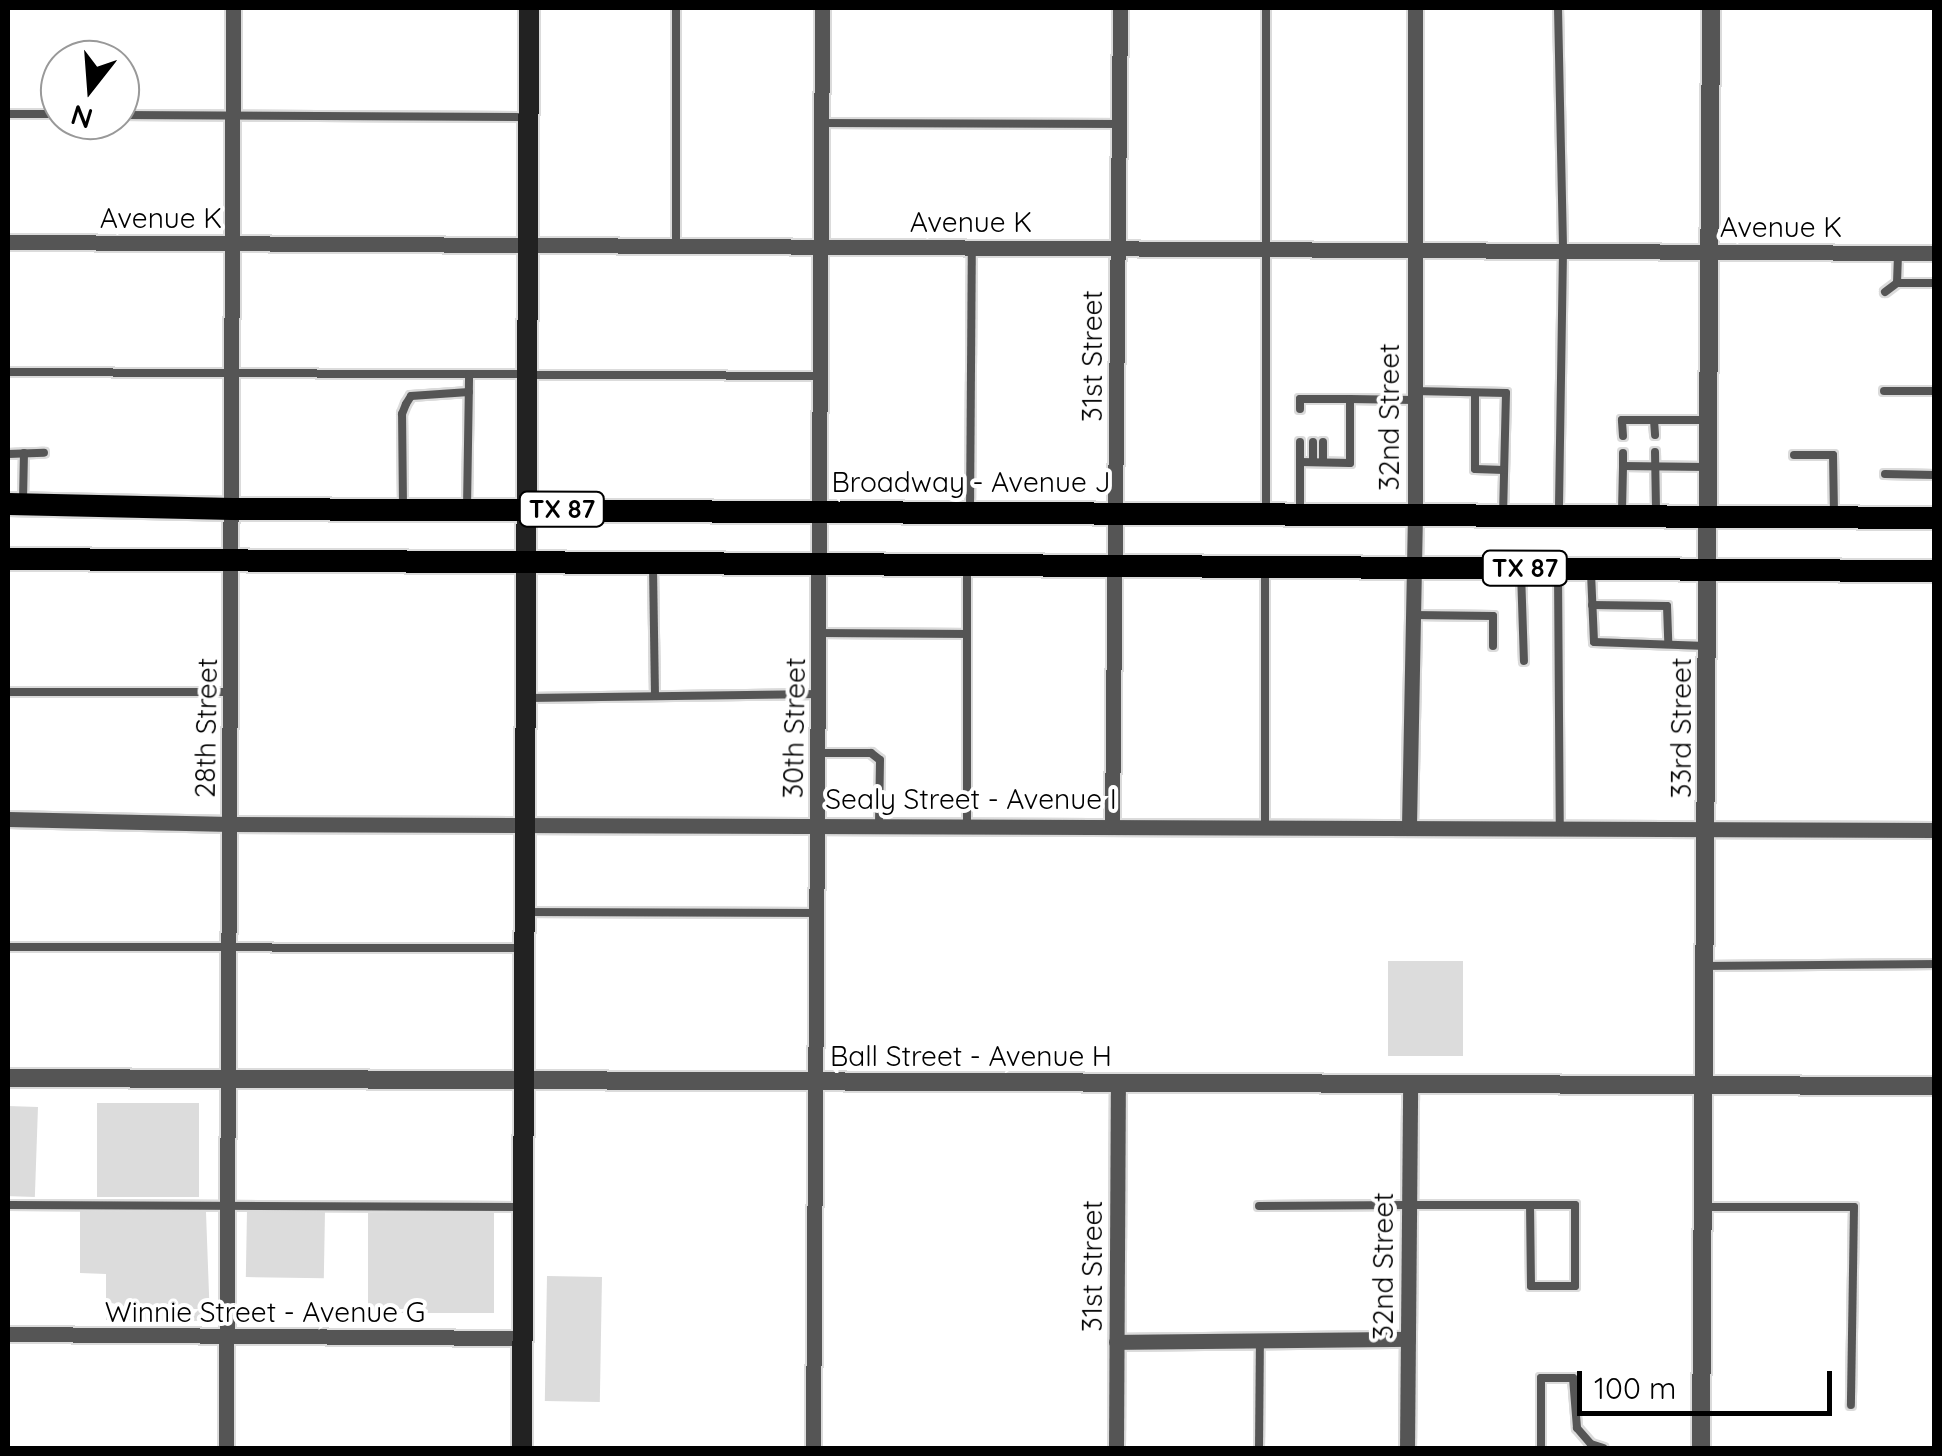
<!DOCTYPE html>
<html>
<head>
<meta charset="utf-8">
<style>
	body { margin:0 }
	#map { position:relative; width:1942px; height:1456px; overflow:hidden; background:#fff; font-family:Quicksand,sans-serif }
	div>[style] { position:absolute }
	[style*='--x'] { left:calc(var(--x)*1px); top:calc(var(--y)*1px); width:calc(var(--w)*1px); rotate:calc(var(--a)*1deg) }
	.green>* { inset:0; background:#dcdcdc; transform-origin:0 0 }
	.roads { filter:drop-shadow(2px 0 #dbdbdb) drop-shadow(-2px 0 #dbdbdb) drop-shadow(0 2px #dbdbdb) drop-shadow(0 -2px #dbdbdb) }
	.service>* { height:8px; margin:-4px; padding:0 4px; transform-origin:4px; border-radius:4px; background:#555 }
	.minor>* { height:15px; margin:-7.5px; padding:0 7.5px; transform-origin:7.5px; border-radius:7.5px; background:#555 }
	.tertiary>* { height:18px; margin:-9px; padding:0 9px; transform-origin:9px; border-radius:9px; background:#555 }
	.secondary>* { height:20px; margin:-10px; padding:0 10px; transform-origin:10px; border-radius:10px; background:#222 }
	.primary>* { height:22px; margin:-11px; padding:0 11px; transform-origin:11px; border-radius:11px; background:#000 }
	span { translate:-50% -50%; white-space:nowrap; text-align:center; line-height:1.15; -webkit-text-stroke:8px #fff; paint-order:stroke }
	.shield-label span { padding:2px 8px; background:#fff; border:2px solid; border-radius:8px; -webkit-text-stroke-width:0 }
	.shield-label { font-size:25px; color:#000; font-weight:700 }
	.street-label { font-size:28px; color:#000 }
	.frame { position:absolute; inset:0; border:10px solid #000; pointer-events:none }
	.north { position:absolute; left:40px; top:40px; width:100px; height:100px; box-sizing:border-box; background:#fff; border:2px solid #999; border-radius:50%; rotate:197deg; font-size:28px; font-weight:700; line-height:40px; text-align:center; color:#000 }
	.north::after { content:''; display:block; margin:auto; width:35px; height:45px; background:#000; clip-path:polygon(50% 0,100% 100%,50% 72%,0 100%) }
	.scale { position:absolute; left:1577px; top:1371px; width:255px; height:45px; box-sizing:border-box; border:5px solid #000; border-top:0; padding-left:12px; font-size:30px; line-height:35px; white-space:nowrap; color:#000; -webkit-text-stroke:8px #fff; paint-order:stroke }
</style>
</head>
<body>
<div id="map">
	<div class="green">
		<i style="left:1388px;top:961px;width:75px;height:95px"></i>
		<i style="left:97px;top:1103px;width:102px;height:94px"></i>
		<i style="left:8px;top:1106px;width:30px;height:90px;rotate:2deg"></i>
		<i style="left:247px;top:1210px;width:78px;height:67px;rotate:1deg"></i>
		<i style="clip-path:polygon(80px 1211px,206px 1212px,210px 1321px,106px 1320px,106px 1274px,80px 1273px)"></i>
		<i style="left:368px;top:1213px;width:126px;height:100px"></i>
		<i style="left:547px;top:1276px;width:55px;height:125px;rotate:1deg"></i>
	</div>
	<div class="roads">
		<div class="service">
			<i style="--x:676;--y:8;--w:238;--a:90"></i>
			<i style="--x:1266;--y:8;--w:501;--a:90"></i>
			<i style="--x:1558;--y:8;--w:243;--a:88.8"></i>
			<i style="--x:1563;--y:251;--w:260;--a:90.9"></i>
			<i style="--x:8;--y:114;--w:52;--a:0"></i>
			<i style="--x:120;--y:115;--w:408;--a:0.3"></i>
			<i style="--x:822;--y:123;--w:297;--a:0.2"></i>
			<i style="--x:1897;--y:283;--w:30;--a:-88"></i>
			<i style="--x:1885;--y:292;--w:15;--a:-37"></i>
			<i style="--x:1897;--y:283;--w:37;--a:0"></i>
			<i style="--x:8;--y:372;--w:813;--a:0.28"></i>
			<i style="--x:1414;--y:391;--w:92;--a:1.2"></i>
			<i style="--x:1506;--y:393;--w:119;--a:91.4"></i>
			<i style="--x:1884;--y:391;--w:50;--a:0"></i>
			<i style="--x:1475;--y:393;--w:76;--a:90"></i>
			<i style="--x:1475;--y:469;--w:29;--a:2"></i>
			<i style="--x:1300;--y:409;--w:10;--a:-90"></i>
			<i style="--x:1300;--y:399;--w:50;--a:0"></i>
			<i style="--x:1654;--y:420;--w:15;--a:86"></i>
			<i style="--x:1623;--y:436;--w:16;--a:-94"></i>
			<i style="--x:1622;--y:420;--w:87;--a:0"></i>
			<i style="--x:1300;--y:442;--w:20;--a:90"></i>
			<i style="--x:1323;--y:442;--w:20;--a:90"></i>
			<i style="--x:1655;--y:452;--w:60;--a:89"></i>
			<i style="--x:1623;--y:453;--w:13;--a:90"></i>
			<i style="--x:1623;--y:466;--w:83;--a:0.7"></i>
			<i style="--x:8;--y:454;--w:36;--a:-2"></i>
			<i style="--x:1794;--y:455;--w:39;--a:0"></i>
			<i style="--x:1833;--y:455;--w:58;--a:89"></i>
			<i style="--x:1313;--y:462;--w:20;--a:-90"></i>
			<i style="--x:1885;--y:474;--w:49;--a:1.2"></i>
			<i style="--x:23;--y:500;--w:47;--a:-88.8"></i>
			<i style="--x:403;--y:506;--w:92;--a:-90.6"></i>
			<i style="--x:402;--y:414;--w:11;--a:-68"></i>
			<i style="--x:406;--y:404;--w:9;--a:-58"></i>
			<i style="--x:411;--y:396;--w:58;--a:-3.9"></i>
			<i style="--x:467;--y:508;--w:134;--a:-89.1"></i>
			<i style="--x:1300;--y:510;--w:48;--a:-90"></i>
			<i style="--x:1300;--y:462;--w:50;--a:1.1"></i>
			<i style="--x:1350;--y:463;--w:64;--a:-90"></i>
			<i style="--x:1350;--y:399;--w:64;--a:0.9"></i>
			<i style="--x:1622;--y:511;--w:45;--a:-88.7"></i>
			<i style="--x:970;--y:512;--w:265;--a:-89.6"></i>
			<i style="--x:653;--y:568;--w:128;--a:89.1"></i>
			<i style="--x:1521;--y:572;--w:89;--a:88.1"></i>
			<i style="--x:1558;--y:572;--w:255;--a:89.6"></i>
			<i style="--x:1591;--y:573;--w:69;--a:87.5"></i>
			<i style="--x:1594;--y:642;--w:112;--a:2"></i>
			<i style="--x:1592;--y:605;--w:75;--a:0.8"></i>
			<i style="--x:1667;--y:606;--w:38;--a:88"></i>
			<i style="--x:1413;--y:615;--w:80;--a:0.7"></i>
			<i style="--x:1493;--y:616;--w:30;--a:90"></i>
			<i style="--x:821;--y:633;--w:146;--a:0.4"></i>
			<i style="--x:8;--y:692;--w:224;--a:0"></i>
			<i style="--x:529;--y:698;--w:290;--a:-0.8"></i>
			<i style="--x:819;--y:753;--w:52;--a:0"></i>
			<i style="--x:871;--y:753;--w:11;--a:38"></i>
			<i style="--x:880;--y:760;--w:63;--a:90.9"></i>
			<i style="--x:967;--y:824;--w:256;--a:-90"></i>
			<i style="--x:1265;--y:825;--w:255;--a:-90"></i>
			<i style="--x:527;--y:912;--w:290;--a:0.2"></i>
			<i style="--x:8;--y:947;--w:515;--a:0.11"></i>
			<i style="--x:1706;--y:966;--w:228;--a:-0.5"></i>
			<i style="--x:8;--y:1205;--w:511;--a:0.22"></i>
			<i style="--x:1259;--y:1206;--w:149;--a:-0.4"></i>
			<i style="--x:1408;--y:1205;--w:167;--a:0"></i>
			<i style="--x:1575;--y:1205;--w:81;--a:90"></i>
			<i style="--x:1575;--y:1286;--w:44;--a:180"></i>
			<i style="--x:1531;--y:1286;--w:81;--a:-90.7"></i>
			<i style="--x:1705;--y:1207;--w:149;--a:0"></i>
			<i style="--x:1854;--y:1207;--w:198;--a:90.9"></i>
			<i style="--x:1259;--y:1448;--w:107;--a:-89.5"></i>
			<i style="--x:1541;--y:1448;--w:70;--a:-90"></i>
			<i style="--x:1541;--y:1378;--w:32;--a:0"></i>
			<i style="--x:1573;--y:1378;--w:50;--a:85.4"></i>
			<i style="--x:1577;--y:1428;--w:21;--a:49"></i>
			<i style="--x:1591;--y:1444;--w:13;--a:18"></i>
		</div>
		<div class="minor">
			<i style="--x:8;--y:242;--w:1926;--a:0.33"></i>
			<i style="--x:8;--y:819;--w:222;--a:1.3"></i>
			<i style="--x:230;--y:824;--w:1704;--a:0.2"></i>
			<i style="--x:1112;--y:825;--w:817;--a:-89.44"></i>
			<i style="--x:1409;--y:826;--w:311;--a:-88.9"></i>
			<i style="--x:1415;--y:515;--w:507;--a:-90"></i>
			<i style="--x:8;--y:1334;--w:515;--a:0.45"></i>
			<i style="--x:1116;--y:1342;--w:292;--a:-0.6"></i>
			<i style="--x:226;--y:1448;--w:1440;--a:-89.72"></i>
			<i style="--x:813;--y:1448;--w:1440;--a:-89.64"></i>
			<i style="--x:1116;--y:1448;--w:364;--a:-89.7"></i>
			<i style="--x:1407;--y:1448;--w:363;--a:-89.5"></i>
		</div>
		<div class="tertiary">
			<i style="--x:8;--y:1078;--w:1926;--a:0.24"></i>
			<i style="--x:1701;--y:1448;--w:1440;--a:-89.6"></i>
		</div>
		<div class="secondary">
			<i style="--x:522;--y:1448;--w:1440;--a:-89.72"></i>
		</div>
		<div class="primary">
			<i style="--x:8;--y:504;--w:225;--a:1.3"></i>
			<i style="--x:233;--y:509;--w:1701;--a:0.3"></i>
			<i style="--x:8;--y:559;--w:1926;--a:0.36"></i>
		</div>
	</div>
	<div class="shield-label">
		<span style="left:562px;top:509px">TX 87</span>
		<span style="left:1525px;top:568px">TX 87</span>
	</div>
	<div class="street-label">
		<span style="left:161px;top:218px">Avenue K</span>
		<span style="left:971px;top:222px">Avenue K</span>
		<span style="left:1781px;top:227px">Avenue K</span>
		<span style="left:1092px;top:356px;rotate:-90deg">31st Street</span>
		<span style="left:1389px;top:417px;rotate:-90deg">32nd Street</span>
		<span style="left:971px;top:482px">Broadway - Avenue J</span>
		<span style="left:206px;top:728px;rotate:-89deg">28th Street</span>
		<span style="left:794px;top:728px;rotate:-89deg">30th Street</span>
		<span style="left:1681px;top:728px;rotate:-90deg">33rd Street</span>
		<span style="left:971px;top:799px">Sealy Street - Avenue I</span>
		<span style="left:971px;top:1056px">Ball Street - Avenue H</span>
		<span style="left:1092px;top:1266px;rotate:-90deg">31st Street</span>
		<span style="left:1383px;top:1266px;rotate:-90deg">32nd Street</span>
		<span style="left:265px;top:1312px">Winnie Street - Avenue G</span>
	</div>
	<div class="frame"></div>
	<div class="north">N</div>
	<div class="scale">100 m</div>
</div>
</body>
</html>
